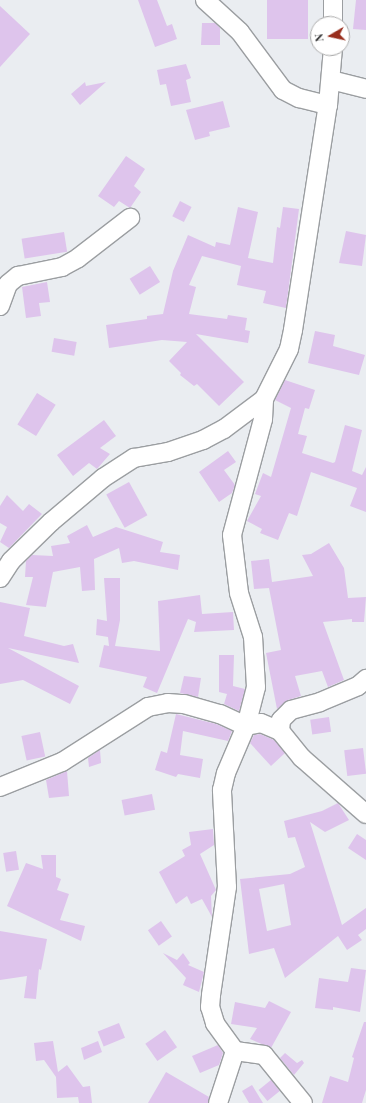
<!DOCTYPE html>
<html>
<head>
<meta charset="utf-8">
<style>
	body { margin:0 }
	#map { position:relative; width:366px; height:1103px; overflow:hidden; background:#eaedf1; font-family:"Playfair Display",serif }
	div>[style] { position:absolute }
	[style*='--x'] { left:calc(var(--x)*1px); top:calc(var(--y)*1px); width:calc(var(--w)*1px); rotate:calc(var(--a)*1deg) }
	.building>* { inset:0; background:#dec4ec; transform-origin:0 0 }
	.roads { filter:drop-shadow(1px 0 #9b9ea1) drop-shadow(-1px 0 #9b9ea1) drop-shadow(0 1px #9b9ea1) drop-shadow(0 -1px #9b9ea1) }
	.minor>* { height:18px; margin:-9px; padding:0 9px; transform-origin:9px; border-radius:9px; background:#fff }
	span { translate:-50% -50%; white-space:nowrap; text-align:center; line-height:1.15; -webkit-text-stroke:3px #fff; paint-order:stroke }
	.north { position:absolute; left:310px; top:16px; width:40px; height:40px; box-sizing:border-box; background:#fff; border:1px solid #ababab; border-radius:50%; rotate:261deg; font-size:11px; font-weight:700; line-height:16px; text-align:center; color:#2c2d2e }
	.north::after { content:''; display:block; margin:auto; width:14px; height:18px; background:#982e1d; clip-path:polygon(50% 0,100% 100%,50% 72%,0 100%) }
</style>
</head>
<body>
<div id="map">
	<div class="building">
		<i style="clip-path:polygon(138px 0,157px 0,167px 26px,172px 24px,177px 39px,155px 47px)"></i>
		<i style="left:267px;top:0;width:41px;height:39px"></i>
		<i style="clip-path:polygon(356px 0,366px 0,366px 30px,353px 29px)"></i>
		<i style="clip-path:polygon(0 6px,30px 34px,0 67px)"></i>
		<i style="clip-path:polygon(202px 23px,215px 23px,220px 28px,220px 45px,201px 45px)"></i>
		<i style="clip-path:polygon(186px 64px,191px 78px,186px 80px,191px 102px,171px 106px,166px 84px,160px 85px,157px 70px)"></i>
		<i style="clip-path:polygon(85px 82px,86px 86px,106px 82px,80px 105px,71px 94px)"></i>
		<i style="clip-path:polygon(223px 101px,230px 127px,209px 132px,210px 136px,195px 140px,186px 110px)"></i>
		<i style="clip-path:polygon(126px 156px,145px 169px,134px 186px,141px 192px,130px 208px,119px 201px,114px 207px,98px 196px)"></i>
		<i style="left:180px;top:201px;width:13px;height:17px;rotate:27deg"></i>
		<i style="clip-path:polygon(238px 207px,258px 212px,248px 258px,273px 263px,277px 227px,280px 228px,283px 207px,299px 209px,286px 308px,263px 303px,266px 291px,237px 285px,241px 266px,202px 256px,189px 285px,196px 287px,189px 314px,227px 319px,228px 315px,247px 318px,245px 330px,250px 331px,248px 343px,196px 334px,244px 382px,219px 406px,197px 384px,194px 386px,180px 375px,181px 373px,169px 361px,187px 342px,162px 340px,109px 348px,106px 325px,147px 319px,147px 316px,163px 314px,173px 271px,188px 235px,215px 247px,216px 242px,230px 245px)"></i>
		<i style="clip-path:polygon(346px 231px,366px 235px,362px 266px,339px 263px)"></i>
		<i style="left:64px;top:232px;width:20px;height:43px;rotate:81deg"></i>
		<i style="left:150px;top:266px;width:19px;height:24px;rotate:58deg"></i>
		<i style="clip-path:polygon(47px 282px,50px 302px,39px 303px,41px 316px,26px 318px,22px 287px)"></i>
		<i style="clip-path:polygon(315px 331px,335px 335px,333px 346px,365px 355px,359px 375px,308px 363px)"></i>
		<i style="left:54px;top:338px;width:23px;height:14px;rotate:10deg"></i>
		<i style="clip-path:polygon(285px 380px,315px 390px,309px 409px,305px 408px,298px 434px,307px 436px,302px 453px,333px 463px,335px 462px,345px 425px,362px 430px,352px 471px,362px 475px,366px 467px,366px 512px,350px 506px,357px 488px,311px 472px,297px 516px,289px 513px,278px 540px,260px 533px,262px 529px,247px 521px,261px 496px,255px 494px,263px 473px,271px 477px,291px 408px,275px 400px)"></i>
		<i style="left:37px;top:393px;width:22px;height:37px;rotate:32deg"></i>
		<i style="clip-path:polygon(104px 420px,116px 436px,100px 448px,110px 454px,97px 469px,89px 463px,73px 476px,57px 455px)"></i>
		<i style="clip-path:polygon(228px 451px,236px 462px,224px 470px,235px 485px,232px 493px,219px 502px,199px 472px)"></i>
		<i style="left:129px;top:482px;width:38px;height:26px;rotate:61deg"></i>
		<i style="clip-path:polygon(7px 495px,23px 511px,29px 504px,42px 514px,9px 548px,0 542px,7px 527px,0 523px,0 506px)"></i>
		<i style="clip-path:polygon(87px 525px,93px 537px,116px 527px,163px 542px,160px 552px,180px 555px,178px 570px,134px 561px,122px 563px,119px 548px,94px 559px,95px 590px,82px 591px,80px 567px,53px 572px,46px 607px,26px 605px,33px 577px,25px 577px,26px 561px,32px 555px,53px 556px,51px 546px,70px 543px,67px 536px)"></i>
		<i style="clip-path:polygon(329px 543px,344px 568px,348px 598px,366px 597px,364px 622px,352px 622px,352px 619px,323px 622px,344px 680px,328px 687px,322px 671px,295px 676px,301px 696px,288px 700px,277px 709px,266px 653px,281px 650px,269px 588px,254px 589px,251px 561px,269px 559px,272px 582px,313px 576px,302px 555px,311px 554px)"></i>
		<i style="clip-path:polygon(104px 578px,120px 578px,120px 620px,115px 646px,160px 651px,158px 601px,200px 595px,202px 614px,233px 612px,234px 630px,194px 632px,196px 622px,188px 619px,157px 693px,143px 687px,147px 677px,99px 667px,104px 645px,109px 646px,108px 637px,96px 635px,97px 619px,107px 621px)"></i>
		<i style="clip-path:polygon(0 602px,30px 608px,24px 636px,64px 646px,73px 644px,79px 663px,8px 648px,79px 686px,70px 704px,23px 680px,0 684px)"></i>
		<i style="clip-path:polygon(219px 655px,234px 655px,233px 686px,245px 689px,239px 711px,224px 704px,227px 694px,219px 692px)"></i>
		<i style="clip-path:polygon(184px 676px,201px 678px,198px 697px,180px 693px)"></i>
		<i style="clip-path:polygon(176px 714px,216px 724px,232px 731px,228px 741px,183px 731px,180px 755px,203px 759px,200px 778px,178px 774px,176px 777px,155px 770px,161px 751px,167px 753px)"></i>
		<i style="left:329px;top:717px;width:15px;height:19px;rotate:82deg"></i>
		<i style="left:40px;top:732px;width:25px;height:19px;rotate:78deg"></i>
		<i style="clip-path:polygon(260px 734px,274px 740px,285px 753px,271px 766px,250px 743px,254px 735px)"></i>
		<i style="left:363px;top:748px;width:26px;height:19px;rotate:83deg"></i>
		<i style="clip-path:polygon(100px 750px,101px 763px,89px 767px,88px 758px)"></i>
		<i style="clip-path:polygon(67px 771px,69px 796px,49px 798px,46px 780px)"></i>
		<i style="left:152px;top:794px;width:16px;height:31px;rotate:79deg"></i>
		<i style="clip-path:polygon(evenodd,338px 803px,349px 820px,325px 832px,310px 822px,342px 925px,366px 908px,366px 929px,358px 935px,362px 940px,347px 950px,338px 936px,285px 978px,274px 948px,249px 954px,240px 879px,290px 874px,305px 867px,295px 837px,288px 838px,284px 821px,322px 811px,338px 803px,284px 884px,291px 925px,267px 931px,259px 889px,284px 884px)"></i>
		<i style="clip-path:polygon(213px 829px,214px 845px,200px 854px,216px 890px,211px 896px,212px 917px,202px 899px,191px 904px,187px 896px,176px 904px,159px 872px,185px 856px,182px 850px,191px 845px,189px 832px)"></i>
		<i style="clip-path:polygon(357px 834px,366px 840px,366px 860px,348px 848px)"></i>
		<i style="left:16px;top:851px;width:19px;height:13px;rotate:81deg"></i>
		<i style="clip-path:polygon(41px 855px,56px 855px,56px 877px,61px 879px,57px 890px,69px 894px,60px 920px,85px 926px,81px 941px,7px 906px,26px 863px,43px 869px)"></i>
		<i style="left:161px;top:921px;width:19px;height:16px;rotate:55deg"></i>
		<i style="clip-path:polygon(0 931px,47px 939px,41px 970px,39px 969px,36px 999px,24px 998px,27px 976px,0 980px)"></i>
		<i style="clip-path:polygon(163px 953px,177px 960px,183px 953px,190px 963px,188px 965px,204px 972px,199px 992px,183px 985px,186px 978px)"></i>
		<i style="clip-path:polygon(351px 968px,366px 970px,360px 1012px,333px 1007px,333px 1010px,315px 1008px,319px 978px,348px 982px)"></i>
		<i style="clip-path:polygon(269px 1001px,291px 1012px,271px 1048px,250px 1039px,257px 1028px,231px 1024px,235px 1002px,265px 1008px)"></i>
		<i style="clip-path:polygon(364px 1022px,366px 1022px,366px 1090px,362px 1103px,322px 1103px,330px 1076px,348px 1082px,354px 1058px,352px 1057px)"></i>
		<i style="left:119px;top:1023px;width:16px;height:23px;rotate:68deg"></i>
		<i style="left:165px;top:1030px;width:21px;height:24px;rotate:55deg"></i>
		<i style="clip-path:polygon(53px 1041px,58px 1072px,67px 1065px,83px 1087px,90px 1086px,92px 1103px,79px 1103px,78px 1097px,57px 1098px,56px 1077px,44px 1060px,36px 1061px,34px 1043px)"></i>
		<i style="clip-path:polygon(98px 1041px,102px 1052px,84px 1060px,81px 1048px)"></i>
		<i style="clip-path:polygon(218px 1045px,223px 1053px,219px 1065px,200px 1073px,192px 1056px)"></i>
		<i style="clip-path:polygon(285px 1053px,297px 1063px,302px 1060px,304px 1063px,294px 1075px,280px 1058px)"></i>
		<i style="clip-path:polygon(166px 1072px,209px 1097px,208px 1103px,148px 1103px)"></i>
		<i style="left:271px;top:1080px;width:14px;height:16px;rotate:51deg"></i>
		<i style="clip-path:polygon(252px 1085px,263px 1103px,249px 1103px,242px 1091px)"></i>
	</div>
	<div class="roads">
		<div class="minor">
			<i style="--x:205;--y:0;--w:47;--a:42.4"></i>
			<i style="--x:240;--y:32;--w:72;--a:53.4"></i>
			<i style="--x:283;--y:90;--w:18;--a:27"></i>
			<i style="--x:299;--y:98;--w:30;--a:14"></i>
			<i style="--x:333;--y:24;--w:24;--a:-90"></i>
			<i style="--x:331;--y:80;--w:36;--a:14"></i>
			<i style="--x:0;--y:306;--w:23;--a:-70"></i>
			<i style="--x:8;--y:284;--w:13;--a:-39"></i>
			<i style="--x:18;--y:276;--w:45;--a:-11.6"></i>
			<i style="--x:62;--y:267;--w:18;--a:-29"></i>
			<i style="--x:78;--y:258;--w:66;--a:-37.6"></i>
			<i style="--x:0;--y:578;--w:20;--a:-57"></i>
			<i style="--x:11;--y:561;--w:56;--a:-44.3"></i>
			<i style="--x:51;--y:522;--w:68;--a:-40.2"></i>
			<i style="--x:103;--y:478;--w:37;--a:-33"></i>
			<i style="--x:134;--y:458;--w:35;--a:-10"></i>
			<i style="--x:168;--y:452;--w:37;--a:-19"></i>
			<i style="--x:203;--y:440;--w:24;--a:-28"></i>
			<i style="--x:224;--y:429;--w:50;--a:-36.9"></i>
			<i style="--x:280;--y:731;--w:11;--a:-85"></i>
			<i style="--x:281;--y:720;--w:14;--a:-45"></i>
			<i style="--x:291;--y:710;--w:30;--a:-15"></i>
			<i style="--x:320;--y:702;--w:41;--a:-22.8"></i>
			<i style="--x:358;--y:686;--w:11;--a:-41"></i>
			<i style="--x:0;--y:787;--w:67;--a:-22"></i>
			<i style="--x:62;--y:762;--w:102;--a:-32.6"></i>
			<i style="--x:148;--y:707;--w:20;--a:-11"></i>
			<i style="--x:168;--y:703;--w:16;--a:4"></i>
			<i style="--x:184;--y:704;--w:37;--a:16"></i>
			<i style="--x:220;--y:714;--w:29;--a:25"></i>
			<i style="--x:246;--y:726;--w:15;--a:-11"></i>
			<i style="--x:261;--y:723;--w:21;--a:23"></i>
			<i style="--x:280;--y:731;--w:35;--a:51"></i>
			<i style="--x:302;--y:758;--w:85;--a:41.2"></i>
			<i style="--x:218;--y:1103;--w:55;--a:-71.9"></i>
			<i style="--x:303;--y:1103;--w:62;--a:-129.1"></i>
			<i style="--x:264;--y:1055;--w:29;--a:-172"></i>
			<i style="--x:235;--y:1051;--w:34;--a:-126"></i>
			<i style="--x:215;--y:1023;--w:17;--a:-107"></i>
			<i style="--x:210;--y:1007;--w:12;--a:-85"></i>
			<i style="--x:211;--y:995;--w:109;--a:-81.6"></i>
			<i style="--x:227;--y:887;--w:97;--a:-93"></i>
			<i style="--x:222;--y:790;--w:17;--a:-77"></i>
			<i style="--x:226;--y:773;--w:51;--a:-66.9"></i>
			<i style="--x:246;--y:726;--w:40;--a:-75.6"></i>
			<i style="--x:256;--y:687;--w:50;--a:-93.4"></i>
			<i style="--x:253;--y:637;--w:46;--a:-107.7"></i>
			<i style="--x:239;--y:593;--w:58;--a:-96.9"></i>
			<i style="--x:232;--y:535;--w:120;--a:-75"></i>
			<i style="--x:263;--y:419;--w:20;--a:-87"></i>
			<i style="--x:264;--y:399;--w:56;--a:-63.4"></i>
			<i style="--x:289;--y:349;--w:19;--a:-78"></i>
			<i style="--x:293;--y:330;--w:228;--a:-81.2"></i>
			<i style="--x:328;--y:105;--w:57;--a:-85"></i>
		</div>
	</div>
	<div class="north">N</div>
</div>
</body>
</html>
